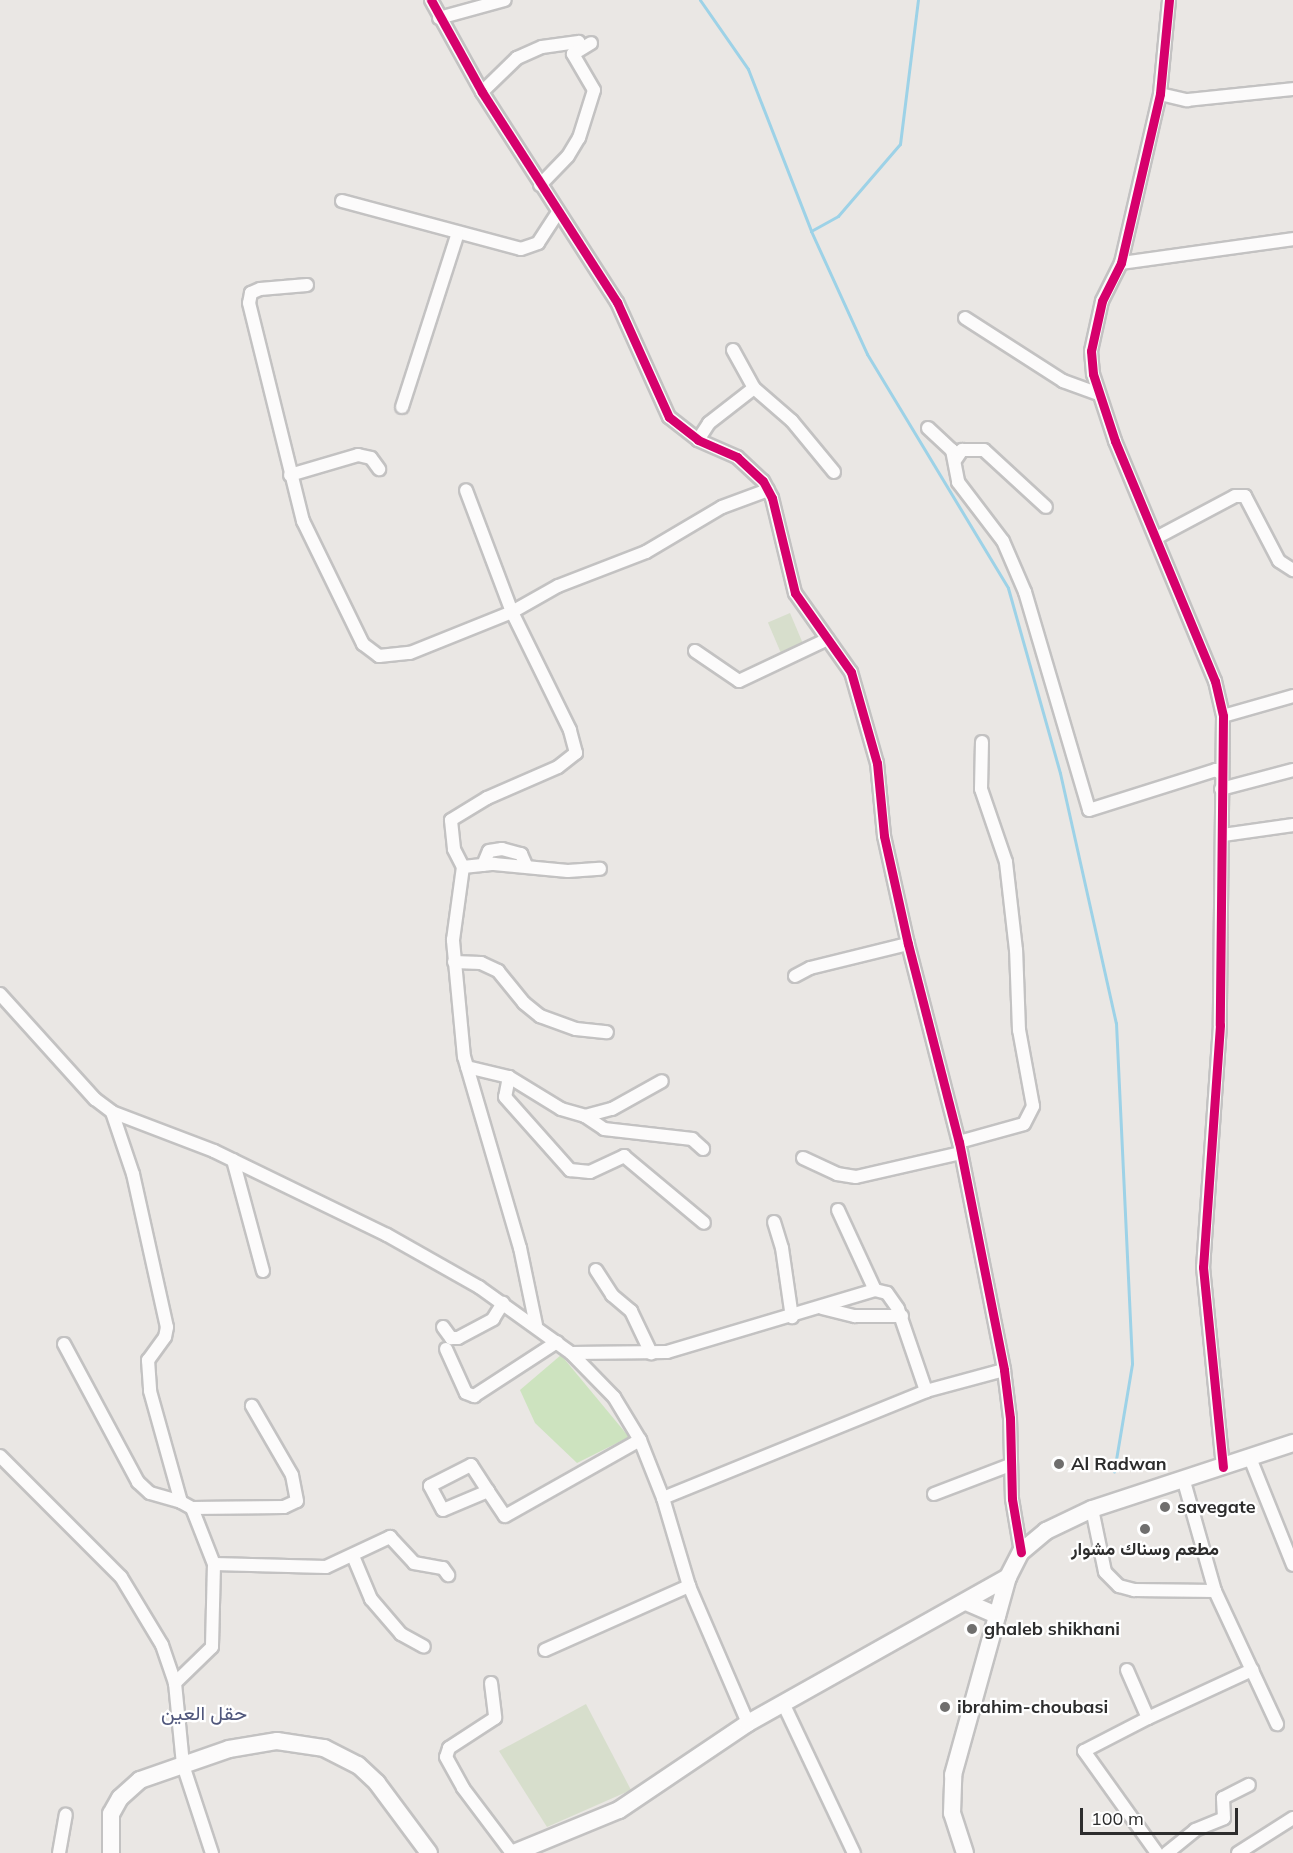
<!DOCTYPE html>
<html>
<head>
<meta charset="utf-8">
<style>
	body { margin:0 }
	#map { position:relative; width:1293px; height:1853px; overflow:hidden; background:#eae7e4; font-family:Mulish,Vazirmatn,sans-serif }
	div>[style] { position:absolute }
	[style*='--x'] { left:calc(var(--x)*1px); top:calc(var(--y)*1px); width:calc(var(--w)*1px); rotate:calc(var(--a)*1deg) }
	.green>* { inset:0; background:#cde3bf }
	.cemetery>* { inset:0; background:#d7decc; transform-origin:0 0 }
	.stream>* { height:3px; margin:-1.5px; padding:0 1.5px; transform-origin:1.5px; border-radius:1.5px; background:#9dd2e7 }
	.roads { filter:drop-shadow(2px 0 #c3c2c2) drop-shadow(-2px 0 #c3c2c2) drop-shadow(0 2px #c3c2c2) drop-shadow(0 -2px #c3c2c2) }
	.street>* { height:12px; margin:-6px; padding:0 6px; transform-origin:6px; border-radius:6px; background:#fcfbfb }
	.secondary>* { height:16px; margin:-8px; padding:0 8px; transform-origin:8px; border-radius:8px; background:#fcfbfb }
	.cycleway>* { height:9px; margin:-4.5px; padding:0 4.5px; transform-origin:4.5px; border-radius:4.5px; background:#d6006c }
	.dots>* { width:16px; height:16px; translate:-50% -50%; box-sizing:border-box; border:3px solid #fff; border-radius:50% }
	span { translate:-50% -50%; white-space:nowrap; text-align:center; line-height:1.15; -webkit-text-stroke:4.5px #fff; paint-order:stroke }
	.poi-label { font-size:18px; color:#2d2d2d; font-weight:700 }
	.left { translate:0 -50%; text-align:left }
	.neighbourhood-label { font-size:20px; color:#50577c }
	.scale { position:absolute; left:1080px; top:1808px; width:158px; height:27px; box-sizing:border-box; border:3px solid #2d2d2d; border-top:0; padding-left:8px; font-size:18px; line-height:21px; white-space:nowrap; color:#2d2d2d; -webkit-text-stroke:4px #fff; paint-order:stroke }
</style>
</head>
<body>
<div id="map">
	<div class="green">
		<i style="clip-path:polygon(561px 1355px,629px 1437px,577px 1463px,535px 1423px,520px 1390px)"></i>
	</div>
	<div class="cemetery">
		<i style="left:790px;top:613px;width:38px;height:24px;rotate:67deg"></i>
		<i style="clip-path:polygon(586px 1704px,631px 1790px,547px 1827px,499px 1751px)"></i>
	</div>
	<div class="stream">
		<i style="--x:700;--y:0;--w:84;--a:55.2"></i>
		<i style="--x:748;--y:69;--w:174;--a:68.7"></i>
		<i style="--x:811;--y:231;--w:135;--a:65.5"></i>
		<i style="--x:867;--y:354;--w:273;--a:58.9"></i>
		<i style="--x:1008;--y:588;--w:192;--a:74.3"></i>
		<i style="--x:1060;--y:773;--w:256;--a:77.4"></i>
		<i style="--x:1116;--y:1023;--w:341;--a:87.3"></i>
		<i style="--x:1132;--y:1364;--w:109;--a:99.5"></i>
		<i style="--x:811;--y:231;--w:31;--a:-29"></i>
		<i style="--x:838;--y:216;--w:95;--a:-49.3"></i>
		<i style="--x:900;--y:144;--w:145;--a:-82.9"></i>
	</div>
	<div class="roads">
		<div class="street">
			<i style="--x:431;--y:0;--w:105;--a:61"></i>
			<i style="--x:482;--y:92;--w:250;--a:57.3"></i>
			<i style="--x:617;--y:302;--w:126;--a:65.7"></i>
			<i style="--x:669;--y:417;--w:37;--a:38"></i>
			<i style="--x:698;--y:440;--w:43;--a:23.6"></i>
			<i style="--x:737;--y:457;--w:35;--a:43"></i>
			<i style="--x:763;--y:481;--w:19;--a:62"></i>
			<i style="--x:772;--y:498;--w:98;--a:76.4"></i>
			<i style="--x:795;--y:593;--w:97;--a:54.7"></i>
			<i style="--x:851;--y:672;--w:95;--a:74.1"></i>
			<i style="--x:877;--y:763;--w:73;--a:84.5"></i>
			<i style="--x:884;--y:836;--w:111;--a:77.5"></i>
			<i style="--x:908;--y:944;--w:204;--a:75.6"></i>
			<i style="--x:959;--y:1142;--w:232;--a:78.8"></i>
			<i style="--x:1004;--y:1370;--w:48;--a:82.9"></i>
			<i style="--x:1010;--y:1418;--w:81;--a:88.6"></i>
			<i style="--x:1012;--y:1499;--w:54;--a:80.4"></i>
			<i style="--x:1169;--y:0;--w:94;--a:95.5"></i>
			<i style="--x:1160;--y:94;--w:173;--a:103"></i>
			<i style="--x:1121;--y:263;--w:42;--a:116.6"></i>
			<i style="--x:1102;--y:301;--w:51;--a:102.4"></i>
			<i style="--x:1091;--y:351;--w:23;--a:85"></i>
			<i style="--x:1093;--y:374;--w:71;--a:71.8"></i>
			<i style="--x:1115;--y:441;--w:260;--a:67.4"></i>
			<i style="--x:1215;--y:681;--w:36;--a:77"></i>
			<i style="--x:1223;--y:716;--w:309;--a:90.6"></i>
			<i style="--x:1220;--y:1025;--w:243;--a:94"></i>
			<i style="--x:1203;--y:1267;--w:201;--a:84.3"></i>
			<i style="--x:439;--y:18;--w:68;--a:-15.3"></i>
			<i style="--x:482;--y:92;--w:49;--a:-44.2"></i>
			<i style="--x:517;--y:58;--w:27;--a:-24"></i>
			<i style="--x:542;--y:47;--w:37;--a:-8"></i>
			<i style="--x:1160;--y:94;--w:28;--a:13"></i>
			<i style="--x:1187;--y:100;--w:107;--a:-5.9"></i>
			<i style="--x:540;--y:185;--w:40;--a:-46"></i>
			<i style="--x:568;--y:156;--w:21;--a:-59"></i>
			<i style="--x:579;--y:138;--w:50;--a:-72.6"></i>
			<i style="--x:594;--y:90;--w:42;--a:-120.3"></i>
			<i style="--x:573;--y:54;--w:21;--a:-31"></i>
			<i style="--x:342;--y:201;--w:185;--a:15"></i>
			<i style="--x:521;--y:249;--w:18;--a:-19"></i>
			<i style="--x:538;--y:243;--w:37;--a:-57"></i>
			<i style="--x:1121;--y:263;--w:174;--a:-7.9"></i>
			<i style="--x:307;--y:285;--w:47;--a:175.1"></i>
			<i style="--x:260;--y:289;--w:10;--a:156"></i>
			<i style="--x:251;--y:293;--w:10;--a:101"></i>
			<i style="--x:249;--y:303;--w:225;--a:76.1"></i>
			<i style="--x:303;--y:521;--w:137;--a:64"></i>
			<i style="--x:363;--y:644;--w:20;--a:37"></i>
			<i style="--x:379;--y:656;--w:31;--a:-6"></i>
			<i style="--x:410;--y:653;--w:110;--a:-21.9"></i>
			<i style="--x:512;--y:612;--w:130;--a:-110.7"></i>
			<i style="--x:965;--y:318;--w:117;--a:32.7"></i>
			<i style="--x:1063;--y:381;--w:38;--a:20"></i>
			<i style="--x:733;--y:350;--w:43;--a:61.1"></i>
			<i style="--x:402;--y:407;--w:183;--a:-72.2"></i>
			<i style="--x:928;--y:428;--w:33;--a:43"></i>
			<i style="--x:952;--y:450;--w:33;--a:79"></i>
			<i style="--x:958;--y:482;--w:74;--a:52.7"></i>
			<i style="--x:1003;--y:541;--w:56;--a:66.7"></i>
			<i style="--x:1025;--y:592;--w:227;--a:73.6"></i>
			<i style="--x:1089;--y:810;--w:133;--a:-17.5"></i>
			<i style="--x:1216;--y:770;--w:7;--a:34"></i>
			<i style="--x:698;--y:440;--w:20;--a:-57"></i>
			<i style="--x:709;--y:423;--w:57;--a:-37.9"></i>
			<i style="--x:754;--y:388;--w:50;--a:41"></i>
			<i style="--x:792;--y:421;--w:66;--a:50.5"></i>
			<i style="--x:956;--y:459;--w:11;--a:-56"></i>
			<i style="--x:962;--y:450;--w:22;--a:0"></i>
			<i style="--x:984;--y:450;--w:84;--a:42.6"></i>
			<i style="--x:290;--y:475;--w:71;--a:-16.4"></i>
			<i style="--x:358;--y:455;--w:13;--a:13"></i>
			<i style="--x:371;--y:458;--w:14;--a:54"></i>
			<i style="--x:1156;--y:538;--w:89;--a:-28"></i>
			<i style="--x:1235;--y:496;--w:10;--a:0"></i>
			<i style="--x:1245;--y:496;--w:73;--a:62.4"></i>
			<i style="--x:1279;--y:561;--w:17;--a:33"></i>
			<i style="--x:695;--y:651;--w:53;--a:34.3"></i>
			<i style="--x:739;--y:681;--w:98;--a:-25.3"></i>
			<i style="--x:1223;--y:716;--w:73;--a:-15.9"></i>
			<i style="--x:1221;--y:789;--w:74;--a:-14.8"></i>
			<i style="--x:1223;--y:835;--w:71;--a:-8.1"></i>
			<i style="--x:483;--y:865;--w:15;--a:-67"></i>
			<i style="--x:489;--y:851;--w:13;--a:-9"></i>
			<i style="--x:502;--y:849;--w:20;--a:15"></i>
			<i style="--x:521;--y:854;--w:12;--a:66"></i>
			<i style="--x:463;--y:867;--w:31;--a:-6"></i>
			<i style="--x:494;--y:864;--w:74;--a:5.4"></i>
			<i style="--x:568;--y:871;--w:32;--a:-4"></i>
			<i style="--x:454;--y:962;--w:27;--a:2"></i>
			<i style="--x:481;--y:963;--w:19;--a:25"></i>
			<i style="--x:498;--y:971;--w:41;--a:50.9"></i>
			<i style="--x:524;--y:1003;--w:21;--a:39"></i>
			<i style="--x:540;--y:1016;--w:38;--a:20"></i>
			<i style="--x:576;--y:1029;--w:31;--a:6"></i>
			<i style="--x:795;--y:976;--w:17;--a:-28"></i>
			<i style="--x:810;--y:968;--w:101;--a:-13.8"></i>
			<i style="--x:0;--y:994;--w:142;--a:47.9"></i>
			<i style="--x:95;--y:1099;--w:21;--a:37"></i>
			<i style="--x:112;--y:1112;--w:109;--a:20.9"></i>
			<i style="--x:214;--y:1151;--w:192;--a:25.9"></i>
			<i style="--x:387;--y:1235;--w:106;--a:29.5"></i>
			<i style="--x:479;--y:1287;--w:113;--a:35.7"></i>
			<i style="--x:571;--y:1353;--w:62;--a:45.7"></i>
			<i style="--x:614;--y:1397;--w:50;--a:58.8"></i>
			<i style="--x:640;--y:1440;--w:62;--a:68.4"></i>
			<i style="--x:663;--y:1498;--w:92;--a:73.5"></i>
			<i style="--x:689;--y:1586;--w:149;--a:66.7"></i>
			<i style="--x:467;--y:1067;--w:43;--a:13.4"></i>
			<i style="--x:509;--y:1077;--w:61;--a:31.6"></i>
			<i style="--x:561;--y:1109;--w:25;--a:16"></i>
			<i style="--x:585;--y:1116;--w:28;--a:-15"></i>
			<i style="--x:612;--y:1109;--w:57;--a:-29.2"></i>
			<i style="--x:509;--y:1077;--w:20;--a:101"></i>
			<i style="--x:505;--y:1097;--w:98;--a:48.3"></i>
			<i style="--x:570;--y:1170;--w:20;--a:6"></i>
			<i style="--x:590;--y:1172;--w:38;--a:-25"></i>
			<i style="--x:624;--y:1156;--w:104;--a:39.9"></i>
			<i style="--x:112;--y:1112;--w:65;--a:71.3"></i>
			<i style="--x:133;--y:1174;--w:157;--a:77.5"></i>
			<i style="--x:167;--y:1327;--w:10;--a:101"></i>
			<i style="--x:165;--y:1337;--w:29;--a:126"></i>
			<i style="--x:148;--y:1360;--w:31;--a:86"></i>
			<i style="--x:150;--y:1391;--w:115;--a:74.4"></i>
			<i style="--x:181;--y:1502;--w:13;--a:29"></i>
			<i style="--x:192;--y:1508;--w:60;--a:68.6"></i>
			<i style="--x:214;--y:1564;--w:83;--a:91.4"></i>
			<i style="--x:212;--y:1647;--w:52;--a:135.8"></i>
			<i style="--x:585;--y:1116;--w:23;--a:34"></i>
			<i style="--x:604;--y:1129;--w:89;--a:6.5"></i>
			<i style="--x:692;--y:1139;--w:15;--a:42"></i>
			<i style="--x:959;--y:1142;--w:67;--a:-15.5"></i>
			<i style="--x:1024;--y:1124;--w:20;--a:-63"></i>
			<i style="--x:1033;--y:1106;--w:77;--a:-100.4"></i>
			<i style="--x:1019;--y:1030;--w:80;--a:-92.1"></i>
			<i style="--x:1016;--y:950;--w:89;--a:-96.5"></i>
			<i style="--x:1006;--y:862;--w:77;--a:-108.9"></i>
			<i style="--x:981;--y:789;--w:47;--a:-88.8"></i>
			<i style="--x:803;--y:1158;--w:38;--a:25"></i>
			<i style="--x:837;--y:1174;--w:19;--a:9"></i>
			<i style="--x:856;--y:1177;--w:108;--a:-12.9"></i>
			<i style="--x:233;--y:1160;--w:115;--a:74.9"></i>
			<i style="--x:838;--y:1210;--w:88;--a:65.2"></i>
			<i style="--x:774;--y:1222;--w:27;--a:73"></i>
			<i style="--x:782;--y:1248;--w:70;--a:81.8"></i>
			<i style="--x:596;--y:1270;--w:30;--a:57"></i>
			<i style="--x:612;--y:1295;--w:25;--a:40"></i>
			<i style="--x:631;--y:1311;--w:47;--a:64.5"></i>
			<i style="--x:822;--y:1308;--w:34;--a:14"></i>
			<i style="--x:855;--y:1316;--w:47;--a:0"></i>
			<i style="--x:536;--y:1325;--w:79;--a:-101.7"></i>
			<i style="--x:520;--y:1248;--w:199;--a:-106.3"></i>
			<i style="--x:464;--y:1057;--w:118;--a:-95.4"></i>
			<i style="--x:453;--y:940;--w:74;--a:-82.2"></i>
			<i style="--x:463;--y:867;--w:20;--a:-117"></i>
			<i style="--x:454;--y:849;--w:29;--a:-96"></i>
			<i style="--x:451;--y:820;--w:42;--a:-31.4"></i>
			<i style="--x:487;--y:798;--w:77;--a:-23.6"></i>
			<i style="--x:558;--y:767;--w:23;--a:-38"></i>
			<i style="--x:576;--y:753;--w:24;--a:-105"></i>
			<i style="--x:570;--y:730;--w:131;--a:-116.2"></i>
			<i style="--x:512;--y:612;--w:53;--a:-29.5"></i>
			<i style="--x:558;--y:586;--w:94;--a:-21.1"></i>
			<i style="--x:646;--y:552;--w:88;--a:-30.6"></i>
			<i style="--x:722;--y:507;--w:49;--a:-20.3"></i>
			<i style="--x:443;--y:1327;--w:14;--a:54"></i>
			<i style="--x:451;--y:1338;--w:7;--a:0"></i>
			<i style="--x:458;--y:1338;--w:40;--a:-28"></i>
			<i style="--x:493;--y:1319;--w:19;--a:-58"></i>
			<i style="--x:64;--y:1344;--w:157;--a:61.8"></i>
			<i style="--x:138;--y:1482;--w:16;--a:43"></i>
			<i style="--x:150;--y:1493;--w:32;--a:16"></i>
			<i style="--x:446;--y:1349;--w:48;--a:65.6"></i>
			<i style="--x:466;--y:1393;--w:9;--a:21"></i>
			<i style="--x:474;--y:1396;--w:99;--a:-33"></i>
			<i style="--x:571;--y:1353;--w:96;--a:-0.6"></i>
			<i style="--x:667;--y:1352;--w:217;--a:-16.6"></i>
			<i style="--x:875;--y:1290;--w:12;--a:14"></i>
			<i style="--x:887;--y:1293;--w:19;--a:55"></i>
			<i style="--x:898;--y:1309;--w:87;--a:71.1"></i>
			<i style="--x:0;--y:1456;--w:171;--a:45"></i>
			<i style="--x:121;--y:1577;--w:79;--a:58.9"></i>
			<i style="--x:162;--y:1645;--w:40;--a:71.1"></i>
			<i style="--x:175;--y:1683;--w:82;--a:84.4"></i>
			<i style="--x:183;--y:1765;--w:93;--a:71.8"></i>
			<i style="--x:1250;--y:1458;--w:115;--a:68.1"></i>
			<i style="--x:1183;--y:1478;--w:117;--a:74.2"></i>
			<i style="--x:1215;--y:1591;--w:147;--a:65"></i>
			<i style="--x:488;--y:1491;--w:31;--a:-123"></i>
			<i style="--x:471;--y:1465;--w:46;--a:152.9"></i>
			<i style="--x:430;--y:1486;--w:27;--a:62"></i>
			<i style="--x:443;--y:1510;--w:49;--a:-22.9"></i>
			<i style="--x:488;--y:1491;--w:30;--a:56"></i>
			<i style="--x:505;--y:1516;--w:155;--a:-29.4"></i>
			<i style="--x:934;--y:1494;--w:81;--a:-20.9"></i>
			<i style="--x:663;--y:1498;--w:284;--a:-22.1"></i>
			<i style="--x:926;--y:1391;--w:81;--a:-15.1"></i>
			<i style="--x:192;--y:1508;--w:92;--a:-0.6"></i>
			<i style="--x:284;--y:1507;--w:14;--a:-25"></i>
			<i style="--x:297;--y:1501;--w:26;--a:-101"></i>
			<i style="--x:292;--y:1475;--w:80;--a:-120.1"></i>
			<i style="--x:1092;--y:1509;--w:64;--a:78.3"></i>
			<i style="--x:1105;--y:1572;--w:20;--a:45"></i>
			<i style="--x:1119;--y:1586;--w:16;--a:15"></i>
			<i style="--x:1134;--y:1590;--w:81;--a:0.7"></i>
			<i style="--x:353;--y:1556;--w:47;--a:67.3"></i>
			<i style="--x:371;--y:1599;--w:46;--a:49.4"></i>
			<i style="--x:401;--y:1634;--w:26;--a:29"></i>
			<i style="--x:214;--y:1564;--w:112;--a:1.5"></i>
			<i style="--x:326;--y:1567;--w:71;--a:-25.1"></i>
			<i style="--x:390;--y:1537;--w:35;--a:47"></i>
			<i style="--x:414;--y:1563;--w:29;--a:10"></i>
			<i style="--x:443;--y:1568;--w:9;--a:54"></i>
			<i style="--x:545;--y:1650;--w:158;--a:-24"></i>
			<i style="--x:1127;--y:1670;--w:52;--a:66.4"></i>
			<i style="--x:1148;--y:1718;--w:115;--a:-24.8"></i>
			<i style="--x:491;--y:1683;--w:35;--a:83"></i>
			<i style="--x:495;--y:1718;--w:55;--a:146.9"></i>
			<i style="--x:449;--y:1748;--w:9;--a:108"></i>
			<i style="--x:446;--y:1757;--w:35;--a:61"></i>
			<i style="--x:463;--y:1788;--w:81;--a:53"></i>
			<i style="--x:783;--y:1703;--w:166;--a:64.7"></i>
			<i style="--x:1148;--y:1718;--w:72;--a:152.7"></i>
			<i style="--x:1084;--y:1751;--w:125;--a:54.4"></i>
			<i style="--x:59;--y:1853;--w:39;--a:-80"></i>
			<i style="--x:1167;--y:1853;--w:36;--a:-39"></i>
			<i style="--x:1195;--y:1830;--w:31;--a:-22"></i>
			<i style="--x:1224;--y:1818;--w:20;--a:-93"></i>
			<i style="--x:1223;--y:1798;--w:29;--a:-27"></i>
			<i style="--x:1238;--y:1853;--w:65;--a:-32.5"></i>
		</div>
		<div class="secondary">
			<i style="--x:966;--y:1602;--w:34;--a:23"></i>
			<i style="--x:111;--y:1853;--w:39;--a:-90"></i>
			<i style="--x:111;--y:1814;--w:18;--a:-61"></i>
			<i style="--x:120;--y:1798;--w:27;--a:-42"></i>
			<i style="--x:140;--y:1780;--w:94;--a:-19.2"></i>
			<i style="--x:229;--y:1749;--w:49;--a:-9.5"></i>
			<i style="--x:277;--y:1741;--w:48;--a:8.5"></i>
			<i style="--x:324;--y:1748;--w:38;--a:27"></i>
			<i style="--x:358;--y:1765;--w:26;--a:43"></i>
			<i style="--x:377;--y:1783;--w:87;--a:53.4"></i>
			<i style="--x:514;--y:1853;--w:113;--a:-22.3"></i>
			<i style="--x:619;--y:1810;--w:156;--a:-34"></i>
			<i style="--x:748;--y:1723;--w:298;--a:-29.3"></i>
			<i style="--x:965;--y:1853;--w:42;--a:-108"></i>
			<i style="--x:952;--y:1813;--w:38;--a:-88"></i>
			<i style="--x:953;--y:1775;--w:205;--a:-74.5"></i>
			<i style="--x:1008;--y:1577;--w:28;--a:-63"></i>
			<i style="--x:1021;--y:1552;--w:33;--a:-40"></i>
			<i style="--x:1046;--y:1531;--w:51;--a:-25.6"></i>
			<i style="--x:1092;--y:1509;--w:212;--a:-18.2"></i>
		</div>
	</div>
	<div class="cycleway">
		<i style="--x:431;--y:0;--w:105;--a:61"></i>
		<i style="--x:482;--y:92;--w:250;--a:57.3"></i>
		<i style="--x:617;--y:302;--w:126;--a:65.7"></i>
		<i style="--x:669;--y:417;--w:37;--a:38"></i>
		<i style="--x:698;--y:440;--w:43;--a:23.6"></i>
		<i style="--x:737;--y:457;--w:35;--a:43"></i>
		<i style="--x:763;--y:481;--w:19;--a:62"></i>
		<i style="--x:772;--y:498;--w:98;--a:76.4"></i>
		<i style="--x:795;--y:593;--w:97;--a:54.7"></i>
		<i style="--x:851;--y:672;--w:95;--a:74.1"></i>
		<i style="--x:877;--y:763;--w:73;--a:84.5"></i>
		<i style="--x:884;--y:836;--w:111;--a:77.5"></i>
		<i style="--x:908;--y:944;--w:204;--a:75.6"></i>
		<i style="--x:959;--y:1142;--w:232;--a:78.8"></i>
		<i style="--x:1004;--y:1370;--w:48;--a:82.9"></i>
		<i style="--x:1010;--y:1418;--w:81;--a:88.6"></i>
		<i style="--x:1012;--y:1499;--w:54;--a:80.4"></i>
		<i style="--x:1169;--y:0;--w:94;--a:95.5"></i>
		<i style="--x:1160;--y:94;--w:173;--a:103"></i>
		<i style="--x:1121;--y:263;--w:42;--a:116.6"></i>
		<i style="--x:1102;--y:301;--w:51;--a:102.4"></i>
		<i style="--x:1091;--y:351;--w:23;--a:85"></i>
		<i style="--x:1093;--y:374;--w:71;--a:71.8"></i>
		<i style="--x:1115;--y:441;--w:260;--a:67.4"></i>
		<i style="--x:1215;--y:681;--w:36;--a:77"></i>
		<i style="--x:1223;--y:716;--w:309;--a:90.6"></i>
		<i style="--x:1220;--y:1025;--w:243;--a:94"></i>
		<i style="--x:1203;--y:1267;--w:201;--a:84.3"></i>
	</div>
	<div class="dots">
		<i style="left:1059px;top:1464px;background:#6f6e6d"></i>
		<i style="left:1165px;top:1507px;background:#6f6e6d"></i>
		<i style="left:1145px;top:1529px;background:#6f6e6d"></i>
		<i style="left:972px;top:1629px;background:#6f6e6d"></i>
		<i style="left:945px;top:1707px;background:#6f6e6d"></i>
	</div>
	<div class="poi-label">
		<span class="left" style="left:1071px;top:1464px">Al Radwan</span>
		<span class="left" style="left:1177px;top:1507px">savegate</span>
		<span style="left:1145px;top:1549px">مطعم وسناك مشوار</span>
		<span class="left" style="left:984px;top:1629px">ghaleb shikhani</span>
		<span class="left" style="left:957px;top:1707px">ibrahim-choubasi</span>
	</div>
	<div class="neighbourhood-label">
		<span style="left:204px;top:1712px">حقل العين</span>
	</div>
	<div class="scale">100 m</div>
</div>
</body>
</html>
